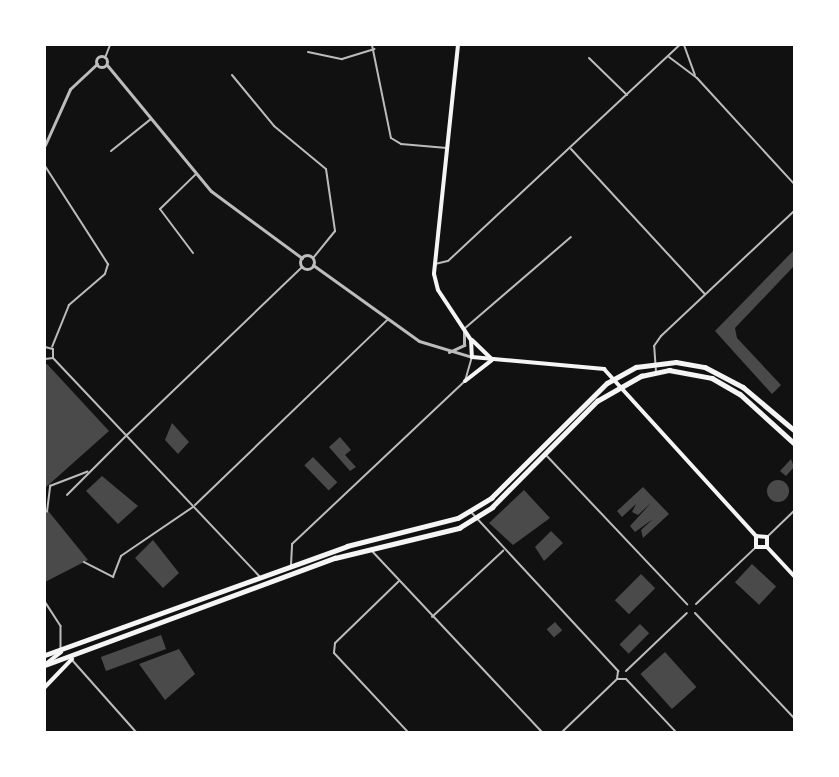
<!DOCTYPE html>
<html>
<head>
<meta charset="utf-8">
<style>
	body { margin:0 }
	#map { position:relative; width:839px; height:777px; overflow:hidden; background:#111; font-family:Rubik,sans-serif }
	div>[style] { position:absolute }
	[style*='--x'] { left:calc(var(--x)*1px); top:calc(var(--y)*1px); width:calc(var(--w)*1px); rotate:calc(var(--a)*1deg) }
	.building>* { inset:0; background:#4a4a4a; transform-origin:0 0 }
	.round { border-radius:50% }
	.service>* { height:1.5px; margin:-0.75px; padding:0 0.75px; transform-origin:0.75px; border-radius:0.75px; background:#bcbcbc }
	.minor>* { height:2px; margin:-1px; padding:0 1px; transform-origin:1px; border-radius:1px; background:#bcbcbc }
	.tertiary>* { height:3px; margin:-1.5px; padding:0 1.5px; transform-origin:1.5px; border-radius:1.5px; background:#bcbcbc }
	.tertiary>.ring { margin:-1.5px; padding:0; box-sizing:content-box; background:none; border:3px solid #bcbcbc; border-radius:50% }
	.secondary>* { height:4px; margin:-2px; padding:0 2px; transform-origin:2px; border-radius:2px; background:#f5f5f5 }
	.primary>* { height:4px; margin:-2px; padding:0 2px; transform-origin:2px; border-radius:2px; background:#f5f5f5 }
	.trunk>* { height:4.5px; margin:-2.25px; padding:0 2.25px; transform-origin:2.25px; border-radius:2.25px; background:#f5f5f5 }
	span { translate:-50% -50%; white-space:nowrap; text-align:center; line-height:1.15; -webkit-text-stroke:6px #fff; paint-order:stroke }
	.frame { position:absolute; inset:0; border:46px solid #fff; pointer-events:none }
</style>
</head>
<body>
<div id="map">
	<div class="building">
		<i style="clip-path:polygon(794px 250px,794px 266px,735px 328px,737px 338px,781px 385px,772px 394px,715px 331px)"></i>
		<i style="clip-path:polygon(47px 364px,109px 431px,45px 488px,45px 365px)"></i>
		<i style="clip-path:polygon(172px 423px,189px 442px,178px 454px,165px 440px)"></i>
		<i style="clip-path:polygon(340px 437px,351px 450px,345px 455px,356px 467px,350px 471px,329px 447px)"></i>
		<i style="left:313px;top:457px;width:35px;height:12px;rotate:46deg"></i>
		<i style="clip-path:polygon(791px 459px,794px 467px,786px 476px,780px 471px)"></i>
		<i style="clip-path:polygon(102px 476px,138px 506px,118px 524px,86px 491px)"></i>
		<i class="round" style="left:767px;top:480px;width:22px;height:22px"></i>
		<i style="clip-path:polygon(643px 487px,669px 514px,643px 538px,641px 530px,653px 519px,635px 532px,630px 526px,651px 503px,638px 515px,632px 512px,636px 504px,622px 517px,617px 511px)"></i>
		<i style="clip-path:polygon(524px 490px,550px 518px,513px 545px,489px 523px)"></i>
		<i style="clip-path:polygon(45px 507px,88px 560px,45px 582px)"></i>
		<i style="clip-path:polygon(551px 531px,563px 543px,544px 561px,535px 547px)"></i>
		<i style="clip-path:polygon(153px 540px,179px 573px,163px 588px,135px 558px)"></i>
		<i style="left:752px;top:564px;width:33px;height:25px;rotate:43deg"></i>
		<i style="left:641px;top:574px;width:20px;height:37px;rotate:45deg"></i>
		<i style="left:555px;top:622px;width:11px;height:11px;rotate:49deg"></i>
		<i style="left:640px;top:624px;width:13px;height:29px;rotate:45deg"></i>
		<i style="left:161px;top:635px;width:15px;height:64px;rotate:70deg"></i>
		<i style="clip-path:polygon(179px 649px,195px 674px,165px 700px,139px 664px)"></i>
		<i style="left:665px;top:652px;width:47px;height:33px;rotate:48deg"></i>
	</div>
	<div class="service">
		<i style="--x:67;--y:495;--w:85;--a:-45"></i>
		<i style="--x:47;--y:512;--w:26;--a:-83"></i>
		<i style="--x:50;--y:486;--w:40;--a:-21"></i>
		<i style="--x:84;--y:562;--w:33;--a:27"></i>
		<i style="--x:113;--y:577;--w:22;--a:-69"></i>
		<i style="--x:121;--y:556;--w:87;--a:-34.2"></i>
		<i style="--x:46;--y:603;--w:27;--a:57"></i>
		<i style="--x:61;--y:626;--w:22;--a:90"></i>
		<i style="--x:432;--y:617;--w:97;--a:-42.9"></i>
	</div>
	<div class="minor">
		<i style="--x:372;--y:45;--w:95;--a:78.5"></i>
		<i style="--x:391;--y:138;--w:12;--a:31"></i>
		<i style="--x:401;--y:144;--w:46;--a:5"></i>
		<i style="--x:684;--y:45;--w:32;--a:70"></i>
		<i style="--x:308;--y:52;--w:35;--a:12"></i>
		<i style="--x:342;--y:59;--w:34;--a:-17"></i>
		<i style="--x:669;--y:57;--w:35;--a:37"></i>
		<i style="--x:697;--y:78;--w:144;--a:47.5"></i>
		<i style="--x:105;--y:58;--w:14;--a:-69"></i>
		<i style="--x:589;--y:58;--w:53;--a:44.2"></i>
		<i style="--x:232;--y:75;--w:66;--a:50.5"></i>
		<i style="--x:274;--y:126;--w:67;--a:39.6"></i>
		<i style="--x:326;--y:169;--w:63;--a:81.7"></i>
		<i style="--x:335;--y:231;--w:35;--a:129"></i>
		<i style="--x:571;--y:149;--w:197;--a:47.3"></i>
		<i style="--x:111;--y:151;--w:51;--a:-38.7"></i>
		<i style="--x:45;--y:166;--w:117;--a:57.3"></i>
		<i style="--x:108;--y:264;--w:10;--a:107"></i>
		<i style="--x:105;--y:274;--w:48;--a:139.3"></i>
		<i style="--x:69;--y:305;--w:45;--a:112"></i>
		<i style="--x:193;--y:253;--w:55;--a:-126.9"></i>
		<i style="--x:160;--y:209;--w:50;--a:-44.2"></i>
		<i style="--x:435;--y:264;--w:13;--a:-13"></i>
		<i style="--x:448;--y:261;--w:317;--a:-43"></i>
		<i style="--x:464;--y:329;--w:141;--a:-40.7"></i>
		<i style="--x:45;--y:347;--w:8;--a:14"></i>
		<i style="--x:53;--y:349;--w:9;--a:90"></i>
		<i style="--x:53;--y:358;--w:300;--a:46.6"></i>
		<i style="--x:45;--y:359;--w:8;--a:-7"></i>
		<i style="--x:656;--y:372;--w:26;--a:-94"></i>
		<i style="--x:654;--y:346;--w:12;--a:-55"></i>
		<i style="--x:661;--y:336;--w:183;--a:-43.2"></i>
		<i style="--x:127;--y:435;--w:243;--a:-43.8"></i>
		<i style="--x:545;--y:454;--w:207;--a:46.6"></i>
		<i style="--x:195;--y:505;--w:267;--a:-43.9"></i>
		<i style="--x:471;--y:512;--w:217;--a:47.2"></i>
		<i style="--x:767;--y:537;--w:37;--a:-44"></i>
		<i style="--x:371;--y:550;--w:250;--a:46.8"></i>
		<i style="--x:291;--y:565;--w:21;--a:-87"></i>
		<i style="--x:292;--y:544;--w:238;--a:-43.3"></i>
		<i style="--x:465;--y:381;--w:25;--a:-74"></i>
		<i style="--x:399;--y:581;--w:89;--a:135.9"></i>
		<i style="--x:335;--y:643;--w:10;--a:96"></i>
		<i style="--x:334;--y:653;--w:108;--a:46.9"></i>
		<i style="--x:696;--y:604;--w:83;--a:-43.5"></i>
		<i style="--x:695;--y:613;--w:144;--a:46.7"></i>
		<i style="--x:72;--y:660;--w:96;--a:48.4"></i>
		<i style="--x:618;--y:671;--w:8;--a:97"></i>
		<i style="--x:617;--y:679;--w:9;--a:0"></i>
		<i style="--x:626;--y:671;--w:84;--a:-43.6"></i>
		<i style="--x:626;--y:679;--w:73;--a:46.7"></i>
		<i style="--x:562;--y:732;--w:76;--a:-43.9"></i>
	</div>
	<div class="tertiary">
		<i class="ring" style="left:96.5px;top:56.5px;width:8px;height:8px"></i>
		<i style="--x:107;--y:65;--w:163;--a:50.5"></i>
		<i style="--x:211;--y:191;--w:113;--a:36.4"></i>
		<i style="--x:45;--y:145;--w:61;--a:-65.9"></i>
		<i style="--x:70;--y:89;--w:37;--a:-43"></i>
		<i class="ring" style="left:300px;top:255px;width:11px;height:11px"></i>
		<i style="--x:313;--y:265;--w:130;--a:35.6"></i>
		<i style="--x:419;--y:341;--w:55;--a:16.8"></i>
		<i style="--x:449;--y:352;--w:17;--a:-25"></i>
		<i style="--x:464;--y:345;--w:15;--a:-90"></i>
	</div>
	<div class="secondary">
		<i style="--x:458;--y:45;--w:230;--a:96"></i>
		<i style="--x:434;--y:274;--w:16;--a:76"></i>
		<i style="--x:438;--y:290;--w:60;--a:56.6"></i>
		<i style="--x:471;--y:340;--w:17;--a:87"></i>
		<i style="--x:472;--y:357;--w:133;--a:5.2"></i>
		<i style="--x:604;--y:369;--w:226;--a:47.7"></i>
		<i style="--x:472;--y:340;--w:28;--a:44"></i>
		<i style="--x:465;--y:381;--w:34;--a:-38"></i>
		<i style="--x:756;--y:536;--w:11;--a:5"></i>
		<i style="--x:767;--y:537;--w:10;--a:90"></i>
		<i style="--x:756;--y:536;--w:11;--a:90"></i>
		<i style="--x:756;--y:547;--w:11;--a:0"></i>
		<i style="--x:767;--y:547;--w:40;--a:47"></i>
	</div>
	<div class="primary">
		<i style="--x:47;--y:663;--w:18;--a:-38"></i>
		<i style="--x:45;--y:687;--w:39;--a:-46"></i>
	</div>
	<div class="trunk">
		<i style="--x:45;--y:655;--w:321;--a:-19.8"></i>
		<i style="--x:347;--y:546;--w:114;--a:-14.2"></i>
		<i style="--x:458;--y:518;--w:39;--a:-31"></i>
		<i style="--x:491;--y:498;--w:163;--a:-44.8"></i>
		<i style="--x:607;--y:383;--w:33;--a:-29"></i>
		<i style="--x:636;--y:367;--w:40;--a:-7.1"></i>
		<i style="--x:676;--y:362;--w:29;--a:10"></i>
		<i style="--x:705;--y:367;--w:43;--a:27.8"></i>
		<i style="--x:743;--y:387;--w:67;--a:40.1"></i>
		<i style="--x:45;--y:665;--w:309;--a:-20.3"></i>
		<i style="--x:335;--y:558;--w:128;--a:-13.6"></i>
		<i style="--x:459;--y:528;--w:39;--a:-32"></i>
		<i style="--x:492;--y:507;--w:149;--a:-45.3"></i>
		<i style="--x:597;--y:401;--w:51;--a:-29.6"></i>
		<i style="--x:641;--y:376;--w:29;--a:-12"></i>
		<i style="--x:669;--y:370;--w:44;--a:10.5"></i>
		<i style="--x:712;--y:378;--w:32;--a:30"></i>
		<i style="--x:740;--y:394;--w:73;--a:42.2"></i>
	</div>
	<div class="frame"></div>
</div>
</body>
</html>
